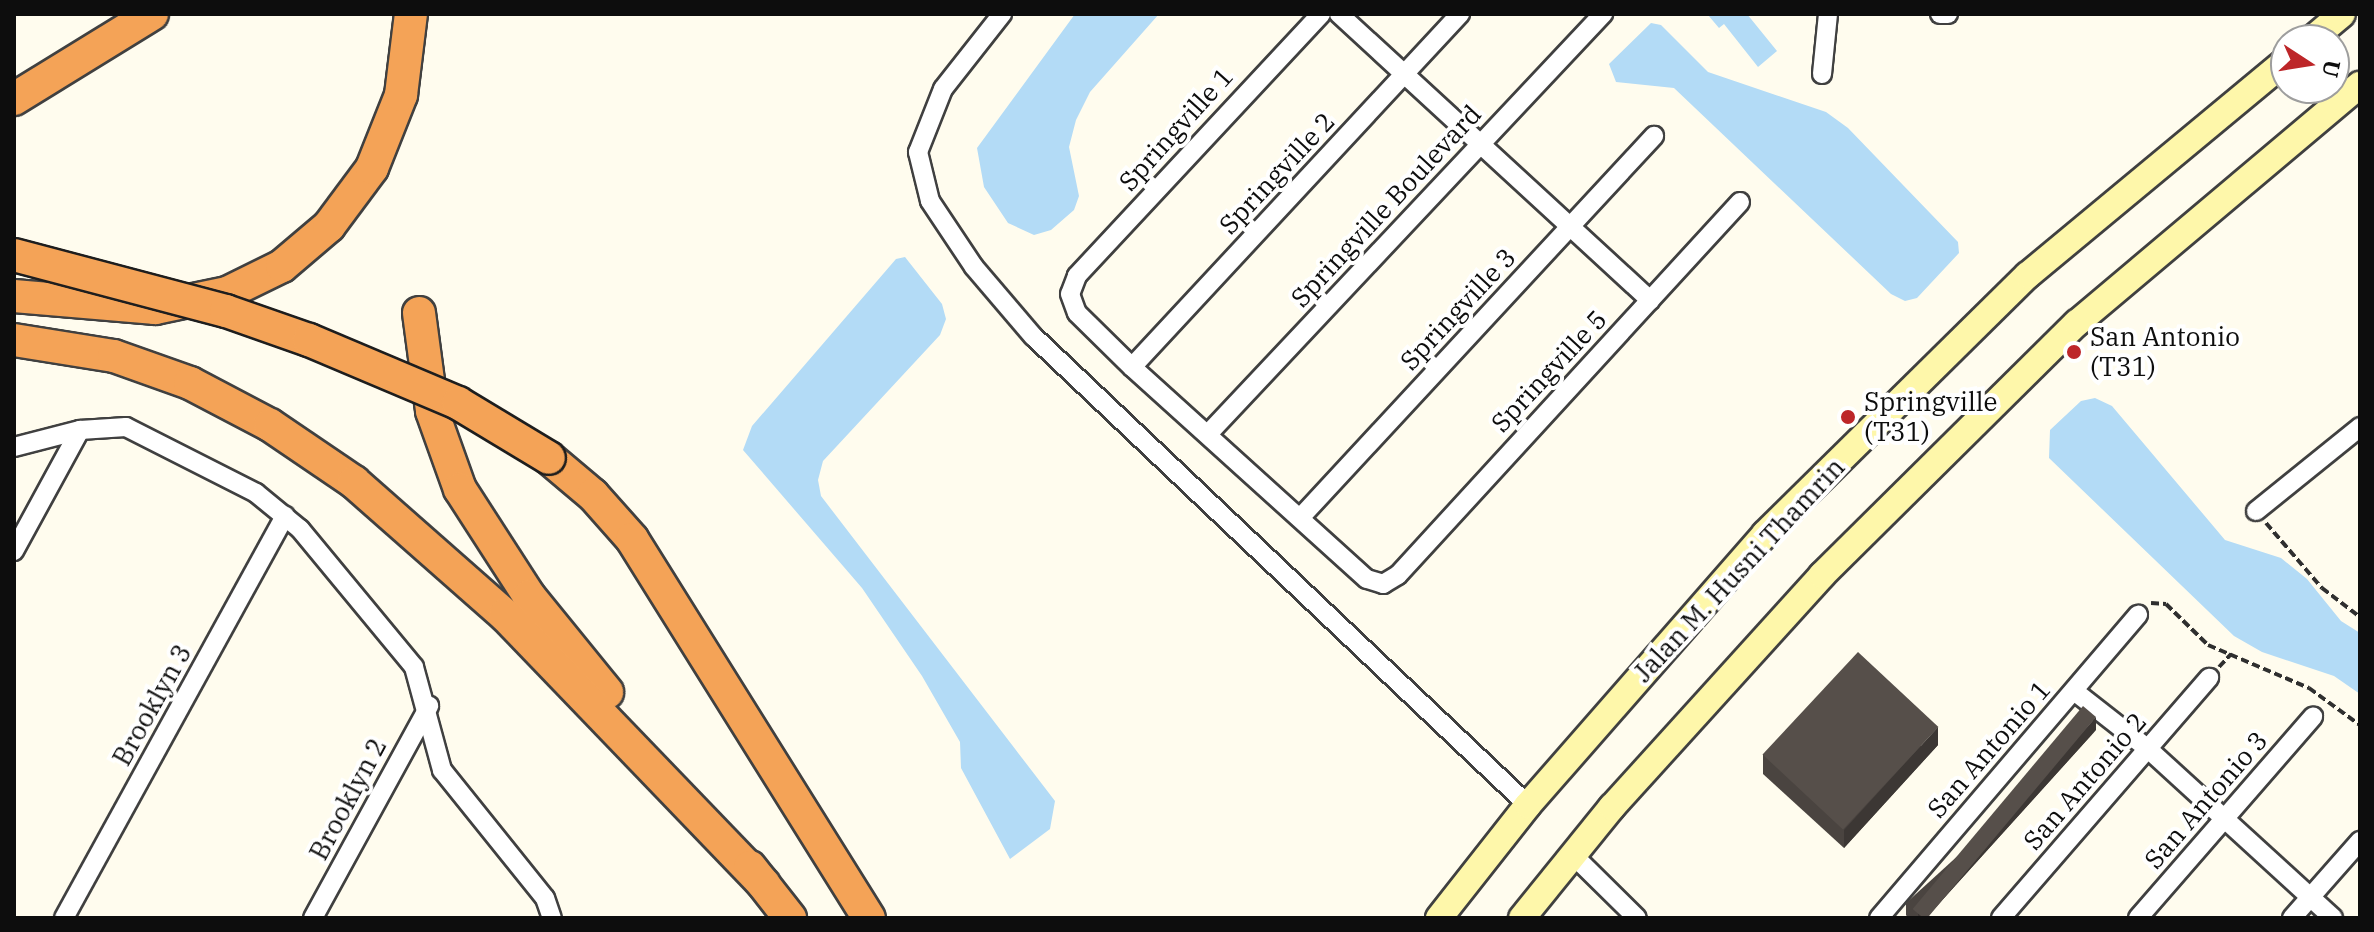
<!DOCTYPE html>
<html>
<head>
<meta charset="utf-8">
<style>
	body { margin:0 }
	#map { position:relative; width:2374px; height:932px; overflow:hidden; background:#fffcee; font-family:"IBM Plex Serif",serif }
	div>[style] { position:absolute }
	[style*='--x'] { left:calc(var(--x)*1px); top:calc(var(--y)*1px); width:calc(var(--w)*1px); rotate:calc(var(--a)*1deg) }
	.water>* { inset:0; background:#b3dbf6 }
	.path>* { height:4px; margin-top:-2px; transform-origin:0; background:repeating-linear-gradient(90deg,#2f2f2f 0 8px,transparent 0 12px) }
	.roads { filter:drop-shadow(2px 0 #404040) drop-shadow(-2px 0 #404040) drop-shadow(0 2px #404040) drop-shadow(0 -2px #404040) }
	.minor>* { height:18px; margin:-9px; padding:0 9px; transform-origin:9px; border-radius:9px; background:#fff }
	.secondary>* { height:26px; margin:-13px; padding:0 13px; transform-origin:13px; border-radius:13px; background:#fef7aa }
	.motorway>* { height:32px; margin:-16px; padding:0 16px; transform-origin:16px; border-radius:16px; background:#f4a357 }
	.bridges { filter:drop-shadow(2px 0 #1e1e1e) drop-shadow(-2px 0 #1e1e1e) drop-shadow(0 2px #1e1e1e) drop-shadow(0 -2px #1e1e1e) }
	.motorway-bridge>* { height:32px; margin:-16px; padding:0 16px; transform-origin:16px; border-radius:16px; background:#f4a357 }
	.wall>* { inset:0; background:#4a4440 }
	.shaded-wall>* { inset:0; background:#3c3734 }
	.building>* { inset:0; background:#564f4a; transform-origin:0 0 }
	.dots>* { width:22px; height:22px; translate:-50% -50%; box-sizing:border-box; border:4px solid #fff; border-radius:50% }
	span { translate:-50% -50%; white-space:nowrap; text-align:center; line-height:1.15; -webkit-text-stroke:8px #fff; paint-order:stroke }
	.street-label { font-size:26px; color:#0d0d0d }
	.poi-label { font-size:26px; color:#0d0d0d }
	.left { translate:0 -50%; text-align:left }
	.frame { position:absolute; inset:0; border:16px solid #0d0d0d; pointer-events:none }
	.north { position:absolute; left:2270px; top:24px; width:80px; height:80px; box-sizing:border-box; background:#fff; border:2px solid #9e9e9e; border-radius:50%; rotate:102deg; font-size:22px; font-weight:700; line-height:32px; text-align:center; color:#0d0d0d }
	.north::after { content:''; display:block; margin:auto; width:28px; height:36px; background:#bd2629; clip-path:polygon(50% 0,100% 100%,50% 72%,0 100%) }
</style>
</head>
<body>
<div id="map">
	<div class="water">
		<i style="clip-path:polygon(1075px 14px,1159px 14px,1090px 92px,1076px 120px,1069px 147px,1079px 196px,1074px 210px,1051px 230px,1034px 235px,1008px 223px,984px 187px,977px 148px)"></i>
		<i style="clip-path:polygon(1747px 14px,1777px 51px,1758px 67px,1724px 24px,1719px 28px,1708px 15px)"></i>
		<i style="clip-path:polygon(1651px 23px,1661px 25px,1708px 72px,1826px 112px,1848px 128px,1958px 242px,1959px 253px,1917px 298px,1905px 301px,1891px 294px,1674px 88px,1616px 82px,1609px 64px)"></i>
		<i style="clip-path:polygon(905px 257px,942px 304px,946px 319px,940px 335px,823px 461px,818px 480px,821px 496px,1055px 801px,1050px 829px,1010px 859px,961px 768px,960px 742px,922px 676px,862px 588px,743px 450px,752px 426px,896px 259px)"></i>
		<i style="clip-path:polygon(2095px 398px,2112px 406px,2225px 540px,2281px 558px,2307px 579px,2341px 621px,2360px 633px,2360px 694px,2334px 676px,2262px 652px,2234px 636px,2049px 458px,2050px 430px,2081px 401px)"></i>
	</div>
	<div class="path">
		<i style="--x:2266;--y:523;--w:86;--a:49.3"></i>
		<i style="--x:2322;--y:588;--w:48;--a:37.3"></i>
		<i style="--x:2151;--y:603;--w:15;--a:4"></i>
		<i style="--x:2166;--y:604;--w:59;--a:44.3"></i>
		<i style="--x:2208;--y:645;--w:110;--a:23.1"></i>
		<i style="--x:2309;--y:688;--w:63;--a:36"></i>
		<i style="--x:2219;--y:667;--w:18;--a:-47"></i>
	</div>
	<div class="roads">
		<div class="minor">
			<i style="--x:1002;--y:14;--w:95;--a:128.2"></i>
			<i style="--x:943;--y:89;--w:68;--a:111.6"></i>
			<i style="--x:918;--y:152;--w:50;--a:76.2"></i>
			<i style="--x:930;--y:201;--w:79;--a:56.3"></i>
			<i style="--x:974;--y:267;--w:91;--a:49.5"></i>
			<i style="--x:1033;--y:336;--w:682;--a:43.46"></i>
			<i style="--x:1321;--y:14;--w:358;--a:133"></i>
			<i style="--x:1077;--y:276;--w:19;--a:111"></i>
			<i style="--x:1070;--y:294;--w:20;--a:70"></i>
			<i style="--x:1077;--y:313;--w:77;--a:44.5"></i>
			<i style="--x:1132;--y:367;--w:316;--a:42.1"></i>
			<i style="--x:1367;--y:579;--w:17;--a:17"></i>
			<i style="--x:1383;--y:584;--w:17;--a:-31"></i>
			<i style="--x:1398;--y:575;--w:506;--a:-47.48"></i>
			<i style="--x:1339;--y:14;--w:423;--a:42.6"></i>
			<i style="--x:1940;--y:14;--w:8;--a:0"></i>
			<i style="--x:1822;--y:74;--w:60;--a:-84.3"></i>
			<i style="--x:1132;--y:367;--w:482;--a:-47.1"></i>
			<i style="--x:1208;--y:434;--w:577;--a:-46.76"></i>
			<i style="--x:14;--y:447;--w:68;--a:-14.4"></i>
			<i style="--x:80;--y:430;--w:46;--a:-3.7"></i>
			<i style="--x:126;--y:427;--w:146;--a:26.9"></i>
			<i style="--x:256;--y:493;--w:57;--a:39.3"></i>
			<i style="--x:300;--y:529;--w:179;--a:50.4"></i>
			<i style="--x:414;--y:667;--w:107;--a:74.8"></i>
			<i style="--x:442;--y:770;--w:164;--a:51.2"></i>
			<i style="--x:545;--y:898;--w:21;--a:71"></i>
			<i style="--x:2256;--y:511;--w:134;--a:-38.9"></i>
			<i style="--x:1300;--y:518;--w:521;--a:-47.18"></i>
			<i style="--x:14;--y:551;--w:138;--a:-61.4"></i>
			<i style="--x:2074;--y:691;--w:93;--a:38"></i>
			<i style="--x:2147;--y:748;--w:252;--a:42.4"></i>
			<i style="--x:1572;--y:854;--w:91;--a:44.6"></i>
			<i style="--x:64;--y:918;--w:459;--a:-61.2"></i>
			<i style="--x:313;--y:918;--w:242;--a:-61.3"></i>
			<i style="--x:1879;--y:918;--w:399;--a:-49.5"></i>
			<i style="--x:2001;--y:918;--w:318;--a:-49.1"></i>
			<i style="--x:2138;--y:918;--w:267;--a:-49"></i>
			<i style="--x:2292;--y:918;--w:103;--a:-48.6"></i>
		</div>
		<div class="secondary">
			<i style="--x:2311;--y:40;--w:40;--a:-40"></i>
			<i style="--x:1439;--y:918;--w:144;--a:-51.8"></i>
			<i style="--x:1528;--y:805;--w:360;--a:-48.8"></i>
			<i style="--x:1765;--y:534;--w:369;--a:-44.6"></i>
			<i style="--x:2028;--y:275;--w:335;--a:-39.7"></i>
			<i style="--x:1522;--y:918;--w:143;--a:-51"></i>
			<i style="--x:1612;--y:807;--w:313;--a:-47.8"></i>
			<i style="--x:1822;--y:575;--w:359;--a:-44.7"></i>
			<i style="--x:2077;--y:323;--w:370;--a:-40.1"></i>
		</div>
		<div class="motorway">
			<i style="--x:14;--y:99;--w:162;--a:-31.6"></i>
			<i style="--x:14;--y:296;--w:142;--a:4.9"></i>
			<i style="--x:155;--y:308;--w:74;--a:-11.8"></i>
			<i style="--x:227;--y:293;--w:61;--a:-26.1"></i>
			<i style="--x:282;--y:266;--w:62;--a:-40.4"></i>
			<i style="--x:329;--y:226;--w:72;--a:-53.4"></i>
			<i style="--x:372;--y:168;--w:79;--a:-68.3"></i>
			<i style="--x:401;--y:95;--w:82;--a:-83"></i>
			<i style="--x:419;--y:313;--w:99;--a:82.4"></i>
			<i style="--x:432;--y:411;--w:83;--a:70.3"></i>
			<i style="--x:460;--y:489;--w:127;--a:57.2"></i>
			<i style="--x:529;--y:596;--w:124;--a:50.9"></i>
			<i style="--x:14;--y:340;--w:101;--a:9.1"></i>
			<i style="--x:114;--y:356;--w:81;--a:19.6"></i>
			<i style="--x:190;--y:383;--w:90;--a:27.7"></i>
			<i style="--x:270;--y:425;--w:102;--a:34.2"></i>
			<i style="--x:354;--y:482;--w:201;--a:41.4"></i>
			<i style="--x:505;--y:615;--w:373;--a:46.1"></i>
			<i style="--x:549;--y:458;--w:57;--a:40.1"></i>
			<i style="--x:593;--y:495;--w:59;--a:48.4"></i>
			<i style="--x:632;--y:539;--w:447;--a:58"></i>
			<i style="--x:750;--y:867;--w:65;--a:51.9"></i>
		</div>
	</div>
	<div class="bridges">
		<div class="motorway-bridge">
			<i style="--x:14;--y:255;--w:219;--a:14.8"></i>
			<i style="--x:226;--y:311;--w:88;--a:19.3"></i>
			<i style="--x:309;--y:340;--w:162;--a:22.9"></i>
			<i style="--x:458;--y:403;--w:106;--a:31.1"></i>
		</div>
	</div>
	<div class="wall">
		<i style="clip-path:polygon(2096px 730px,1926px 918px,1908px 918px,1906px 915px,1906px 903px)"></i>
		<i style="clip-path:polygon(1938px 745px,1844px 848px,1763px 774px,1763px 755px)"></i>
	</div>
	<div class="shaded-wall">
		<i style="clip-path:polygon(2096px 717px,2096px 730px,1926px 918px,1918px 918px,1918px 914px)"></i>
		<i style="clip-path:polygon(1938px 727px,1938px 745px,1844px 848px,1844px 830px)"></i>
	</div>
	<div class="building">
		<i style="left:1858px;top:652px;width:110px;height:140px;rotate:43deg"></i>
		<i style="left:2083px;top:706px;width:17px;height:265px;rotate:40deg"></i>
	</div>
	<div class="dots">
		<i style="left:2074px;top:352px;background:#bd2629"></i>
		<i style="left:1848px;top:417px;background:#bd2629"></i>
	</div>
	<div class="street-label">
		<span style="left:1176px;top:129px;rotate:-48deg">Springville 1</span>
		<span style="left:1277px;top:173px;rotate:-47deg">Springville 2</span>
		<span style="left:1386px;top:206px;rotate:-47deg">Springville Boulevard</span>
		<span style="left:1458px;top:309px;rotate:-47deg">Springville 3</span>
		<span style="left:1549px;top:371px;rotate:-47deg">Springville 5</span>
		<span style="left:1739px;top:570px;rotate:-47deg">Jalan M. Husni Thamrin</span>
		<span style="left:152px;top:705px;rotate:-61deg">Brooklyn 3</span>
		<span style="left:1989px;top:749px;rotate:-49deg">San Antonio 1</span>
		<span style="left:2085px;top:781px;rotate:-49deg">San Antonio 2</span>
		<span style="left:348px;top:799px;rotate:-62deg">Brooklyn 2</span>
		<span style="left:2206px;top:800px;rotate:-49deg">San Antonio 3</span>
	</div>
	<div class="poi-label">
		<span class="left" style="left:2090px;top:352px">San Antonio<br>(T31)</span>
		<span class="left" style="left:1864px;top:417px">Springville<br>(T31)</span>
	</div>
	<div class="frame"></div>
	<div class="north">U</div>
</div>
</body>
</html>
